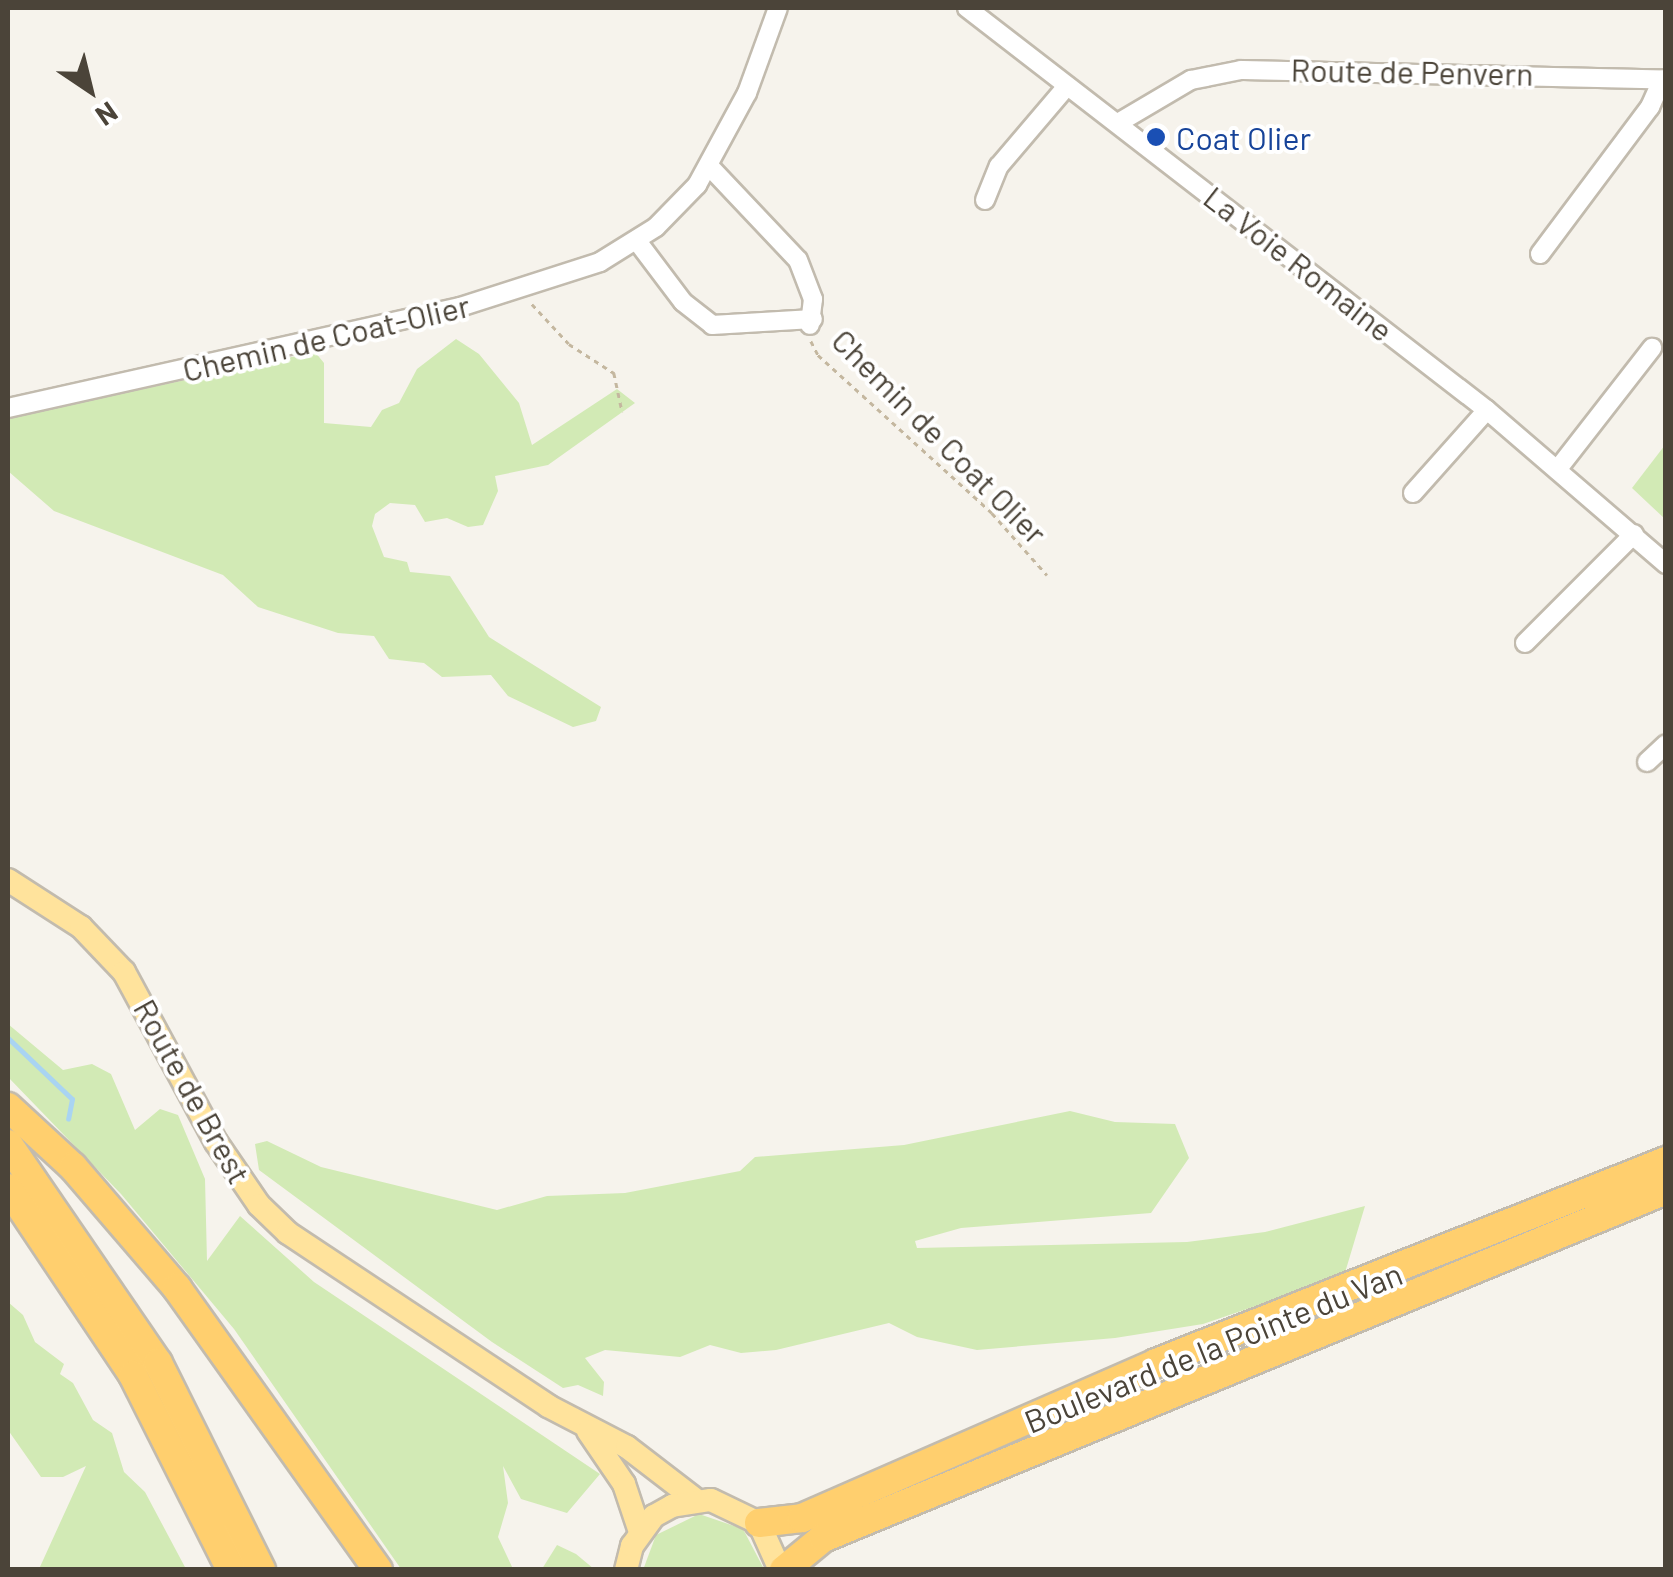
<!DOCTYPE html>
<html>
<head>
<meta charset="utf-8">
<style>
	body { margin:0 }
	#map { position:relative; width:1673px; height:1577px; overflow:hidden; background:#f6f3ec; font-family:Barlow,sans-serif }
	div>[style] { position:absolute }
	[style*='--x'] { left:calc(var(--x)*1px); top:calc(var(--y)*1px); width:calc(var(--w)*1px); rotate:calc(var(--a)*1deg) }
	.green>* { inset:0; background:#d2eab5 }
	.stream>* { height:5px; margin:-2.5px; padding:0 2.5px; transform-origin:2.5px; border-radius:2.5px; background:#a9d4f2 }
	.path>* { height:2.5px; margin-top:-1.25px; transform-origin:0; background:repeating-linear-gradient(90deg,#c4b79f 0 5px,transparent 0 10px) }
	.roads { filter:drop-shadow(2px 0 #c2bbae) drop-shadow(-2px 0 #c2bbae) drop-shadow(0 2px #c2bbae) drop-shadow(0 -2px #c2bbae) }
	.minor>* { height:18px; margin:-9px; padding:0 9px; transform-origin:9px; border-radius:9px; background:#fff }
	.major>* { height:22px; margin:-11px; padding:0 11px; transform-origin:11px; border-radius:11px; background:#ffe39c }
	.highway>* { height:28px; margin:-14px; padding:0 14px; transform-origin:14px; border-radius:14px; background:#ffcf6e }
	.dots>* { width:28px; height:28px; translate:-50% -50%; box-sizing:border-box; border:5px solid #fff; border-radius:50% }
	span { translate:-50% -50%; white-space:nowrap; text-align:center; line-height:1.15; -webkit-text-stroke:8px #fff; paint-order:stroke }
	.street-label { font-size:32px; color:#4b4439 }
	.transit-label { font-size:32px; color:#164399 }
	.left { translate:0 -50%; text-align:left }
	.frame { position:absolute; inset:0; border:10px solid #4b4439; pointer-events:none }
	.north { position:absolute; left:40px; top:40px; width:100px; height:100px; -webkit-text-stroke:8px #fff; paint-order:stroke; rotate:145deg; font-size:28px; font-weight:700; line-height:40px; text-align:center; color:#4b4439 }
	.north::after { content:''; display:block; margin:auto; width:35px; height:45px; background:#4b4439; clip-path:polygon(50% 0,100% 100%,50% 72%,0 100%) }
</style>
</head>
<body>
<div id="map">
	<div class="green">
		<i style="clip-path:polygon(456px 339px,479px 354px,519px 403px,532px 445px,617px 389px,635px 403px,548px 465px,495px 476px,498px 491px,483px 525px,468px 527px,447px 518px,425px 522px,415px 505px,390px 503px,375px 514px,372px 526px,384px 557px,407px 562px,410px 572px,450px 576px,489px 637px,601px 707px,596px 721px,573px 727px,508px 696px,491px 675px,442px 677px,424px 663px,389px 659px,374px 636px,338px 633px,258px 607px,223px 575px,54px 511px,8px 471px,8px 418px,315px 352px,324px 363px,324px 423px,371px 427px,382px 410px,399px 403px,417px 369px)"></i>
		<i style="clip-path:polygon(1665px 445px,1665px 519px,1632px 488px)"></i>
		<i style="clip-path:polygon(8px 1024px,63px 1070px,92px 1064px,111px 1074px,135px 1130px,160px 1109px,178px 1115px,205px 1179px,207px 1261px,240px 1216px,314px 1282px,600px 1474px,567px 1513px,521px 1499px,503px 1466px,508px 1503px,498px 1537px,513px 1569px,401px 1569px,234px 1329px,121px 1194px,8px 1077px)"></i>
		<i style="clip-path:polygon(1070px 1111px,1115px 1122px,1175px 1124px,1189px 1158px,1151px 1213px,961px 1228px,915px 1241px,917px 1248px,1187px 1242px,1265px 1232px,1365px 1206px,1344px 1276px,1203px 1324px,1115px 1338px,977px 1350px,917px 1337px,889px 1323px,776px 1350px,741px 1353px,710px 1345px,680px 1357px,605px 1350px,585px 1358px,604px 1382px,603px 1396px,578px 1385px,563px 1388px,492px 1342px,259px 1170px,255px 1144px,267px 1141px,321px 1167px,497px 1210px,547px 1196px,625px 1193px,740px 1171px,755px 1157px,904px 1145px)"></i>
		<i style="clip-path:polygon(8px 1302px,23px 1315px,35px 1342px,64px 1364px,60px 1374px,73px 1383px,93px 1420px,112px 1433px,124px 1472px,145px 1492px,186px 1569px,39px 1569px,86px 1466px,63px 1477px,41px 1477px,8px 1430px)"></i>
		<i style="clip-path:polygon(699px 1514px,743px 1529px,764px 1569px,643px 1570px,656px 1535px)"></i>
		<i style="clip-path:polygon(557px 1545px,576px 1554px,594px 1569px,542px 1569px)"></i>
	</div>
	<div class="stream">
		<i style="--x:8;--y:1038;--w:88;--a:43.6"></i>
		<i style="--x:72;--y:1099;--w:20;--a:101"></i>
	</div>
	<div class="path">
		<i style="--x:532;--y:304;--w:54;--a:47.2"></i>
		<i style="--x:569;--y:344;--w:54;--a:32.8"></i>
		<i style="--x:614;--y:373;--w:40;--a:78"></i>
		<i style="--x:811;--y:341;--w:16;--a:63"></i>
		<i style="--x:818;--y:355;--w:235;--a:42.2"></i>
		<i style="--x:992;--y:513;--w:83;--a:48.4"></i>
	</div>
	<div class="roads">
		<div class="minor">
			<i style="--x:967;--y:8;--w:657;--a:37.71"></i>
			<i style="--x:1487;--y:410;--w:236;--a:40.7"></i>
			<i style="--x:1118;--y:123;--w:85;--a:-30.5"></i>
			<i style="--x:1191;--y:80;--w:51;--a:-11.3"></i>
			<i style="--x:1241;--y:70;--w:425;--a:1.3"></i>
			<i style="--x:709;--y:166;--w:129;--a:46.6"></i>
			<i style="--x:798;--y:260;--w:42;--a:69"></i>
			<i style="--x:813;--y:299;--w:26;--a:97"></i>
			<i style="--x:985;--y:200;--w:37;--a:-68"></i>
			<i style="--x:999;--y:166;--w:105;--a:-49.6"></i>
			<i style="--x:637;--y:241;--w:76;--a:53"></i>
			<i style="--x:683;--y:302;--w:37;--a:38"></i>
			<i style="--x:712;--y:325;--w:101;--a:-3.4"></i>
			<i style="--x:1540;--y:254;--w:184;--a:-53.2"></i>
			<i style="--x:1650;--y:107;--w:30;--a:-66"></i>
			<i style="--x:8;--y:408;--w:463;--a:-12.6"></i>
			<i style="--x:460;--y:307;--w:147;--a:-17.8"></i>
			<i style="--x:600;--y:262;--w:66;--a:-32"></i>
			<i style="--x:656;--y:227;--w:59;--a:-45.7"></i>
			<i style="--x:697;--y:185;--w:105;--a:-61.5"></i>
			<i style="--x:747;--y:93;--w:90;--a:-70"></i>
			<i style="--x:1557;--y:470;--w:155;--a:-52.1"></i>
			<i style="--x:1413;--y:493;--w:111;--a:-48.3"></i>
			<i style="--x:1525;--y:643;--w:154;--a:-45"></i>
			<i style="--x:1647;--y:762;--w:26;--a:-43"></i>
		</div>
		<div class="major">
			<i style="--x:8;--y:880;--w:87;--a:32.8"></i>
			<i style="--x:81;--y:927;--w:62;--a:46.3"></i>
			<i style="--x:124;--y:972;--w:193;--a:61.6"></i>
			<i style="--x:216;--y:1142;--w:76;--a:55.7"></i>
			<i style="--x:259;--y:1205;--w:40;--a:44"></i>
			<i style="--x:288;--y:1233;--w:312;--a:33.6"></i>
			<i style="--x:548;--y:1406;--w:89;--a:27.4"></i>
			<i style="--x:627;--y:1447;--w:87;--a:37.5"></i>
			<i style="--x:588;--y:1431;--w:64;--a:55.8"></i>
			<i style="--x:624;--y:1484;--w:51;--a:71.6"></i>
			<i style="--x:626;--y:1570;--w:25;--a:-76"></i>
			<i style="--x:632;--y:1546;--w:37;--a:-54"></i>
			<i style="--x:654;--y:1516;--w:21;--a:-29"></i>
			<i style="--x:672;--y:1506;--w:39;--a:-9"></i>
			<i style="--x:711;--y:1500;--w:53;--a:25.6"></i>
			<i style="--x:759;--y:1523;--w:51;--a:65.9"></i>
		</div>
		<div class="highway">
			<i style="--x:8;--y:1107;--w:88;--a:42.7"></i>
			<i style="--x:73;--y:1167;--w:160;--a:49.3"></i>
			<i style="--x:177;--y:1288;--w:346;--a:54.5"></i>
			<i style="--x:8;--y:1144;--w:265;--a:55.6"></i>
			<i style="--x:158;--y:1363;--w:231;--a:63.5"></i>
			<i style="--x:8;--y:1188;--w:225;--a:56.2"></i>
			<i style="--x:133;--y:1375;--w:218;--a:63.3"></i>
			<i style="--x:759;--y:1523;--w:43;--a:-6.6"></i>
			<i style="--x:802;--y:1518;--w:386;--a:-23.6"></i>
			<i style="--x:1156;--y:1363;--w:549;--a:-21.61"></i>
			<i style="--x:784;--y:1570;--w:50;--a:-39.4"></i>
			<i style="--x:823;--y:1538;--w:912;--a:-22.43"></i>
		</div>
	</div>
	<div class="dots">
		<i style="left:1156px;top:137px;background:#1a4fb4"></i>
	</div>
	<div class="street-label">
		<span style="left:1412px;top:71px;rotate:1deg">Route de Penvern</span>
		<span style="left:1299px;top:263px;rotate:38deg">La Voie Romaine</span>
		<span style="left:326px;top:337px;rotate:-13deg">Chemin de Coat-Olier</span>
		<span style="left:940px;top:436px;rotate:45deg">Chemin de Coat Olier</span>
		<span style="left:193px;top:1091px;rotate:61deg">Route de Brest</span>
		<span style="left:1213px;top:1347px;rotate:-22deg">Boulevard de la Pointe du Van</span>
	</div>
	<div class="transit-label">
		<span class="left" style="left:1176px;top:137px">Coat Olier</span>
	</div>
	<div class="frame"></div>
	<div class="north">N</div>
</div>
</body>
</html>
